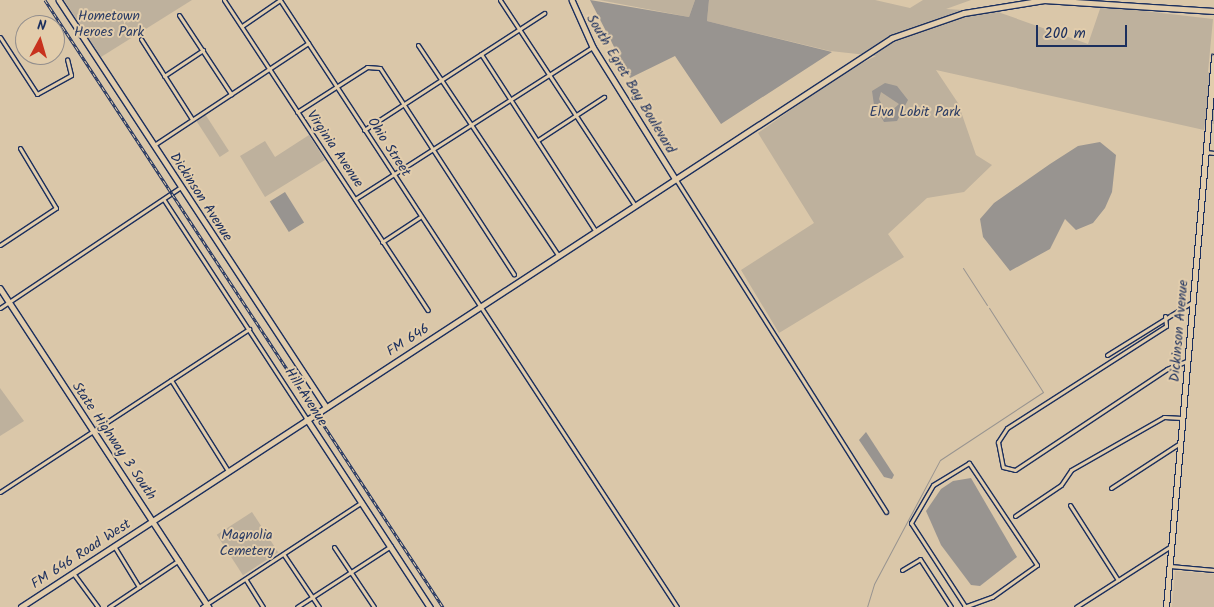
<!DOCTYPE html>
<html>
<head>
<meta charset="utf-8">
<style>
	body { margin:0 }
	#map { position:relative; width:1214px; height:607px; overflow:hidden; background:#dac7a9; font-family:Kalam,sans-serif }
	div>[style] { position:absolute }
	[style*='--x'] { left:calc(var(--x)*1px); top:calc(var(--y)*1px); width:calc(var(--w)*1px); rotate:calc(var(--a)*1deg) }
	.built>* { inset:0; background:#cdbca4 }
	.green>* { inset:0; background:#beb19d; transform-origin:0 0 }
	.water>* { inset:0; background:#989490; transform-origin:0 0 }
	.stream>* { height:1px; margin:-0.5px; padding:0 0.5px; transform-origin:0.5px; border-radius:0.5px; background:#989490 }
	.roads { filter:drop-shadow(1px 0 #1b2f5e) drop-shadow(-1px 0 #1b2f5e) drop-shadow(0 1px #1b2f5e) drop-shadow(0 -1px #1b2f5e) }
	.street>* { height:3px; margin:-1.5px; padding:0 1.5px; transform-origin:1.5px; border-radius:1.5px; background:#e2cdac }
	.secondary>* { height:4.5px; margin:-2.25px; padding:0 2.25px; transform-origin:2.25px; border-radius:2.25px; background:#e2cdac }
	.primary>* { height:4.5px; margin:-2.25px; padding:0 2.25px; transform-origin:2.25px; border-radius:2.25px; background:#e2cdac }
	.rail>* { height:3px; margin-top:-1.5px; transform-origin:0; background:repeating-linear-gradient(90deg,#e2cdac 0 4px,#1b2f5e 0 8px); box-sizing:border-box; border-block:1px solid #1b2f5e }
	span { translate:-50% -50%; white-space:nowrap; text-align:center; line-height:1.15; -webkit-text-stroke:4px #e2cdac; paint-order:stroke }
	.park-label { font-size:14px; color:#2b3c64 }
	.street-label { font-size:14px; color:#1b2f5e }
	.north { position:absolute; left:15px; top:15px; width:50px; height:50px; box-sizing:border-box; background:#e2cdac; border:1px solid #928e8d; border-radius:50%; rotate:6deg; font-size:14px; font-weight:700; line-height:20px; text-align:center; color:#1b2f5e }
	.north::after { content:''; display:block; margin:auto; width:18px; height:22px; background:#c8321e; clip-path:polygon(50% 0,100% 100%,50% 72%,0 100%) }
	.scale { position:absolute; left:1036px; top:25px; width:91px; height:22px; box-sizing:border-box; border:2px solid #1b2f5e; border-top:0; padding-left:6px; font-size:15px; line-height:18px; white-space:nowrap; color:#1b2f5e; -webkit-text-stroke:4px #e2cdac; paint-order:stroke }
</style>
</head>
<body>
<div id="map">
	<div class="built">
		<i style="clip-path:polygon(1175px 571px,1214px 574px,1214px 607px,1172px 607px)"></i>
	</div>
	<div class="green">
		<i style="clip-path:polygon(64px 0,192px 0,101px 57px)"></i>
		<i style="clip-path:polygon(599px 0,695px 0,689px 17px)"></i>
		<i style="clip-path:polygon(709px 0,875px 0,910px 8px,923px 0,971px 0,946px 9px,998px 12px,1088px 44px,1101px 6px,1213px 19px,1208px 72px,1214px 74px,1214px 124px,1205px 123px,1204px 130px,936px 70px,958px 103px,976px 155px,992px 165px,964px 192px,927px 198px,888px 234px,904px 257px,779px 333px,741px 270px,814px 223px,758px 133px,844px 72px,876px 56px,830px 51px,707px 21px)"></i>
		<i style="left:205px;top:114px;width:44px;height:11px;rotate:57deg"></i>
		<i style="clip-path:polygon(309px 135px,325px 160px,265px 197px,240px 156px,265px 141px,275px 157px)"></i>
		<i style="clip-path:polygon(0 388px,24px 421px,0 436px)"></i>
		<i style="left:252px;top:512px;width:48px;height:42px;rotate:57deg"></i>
	</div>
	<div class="water">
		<i style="clip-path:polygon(590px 0,689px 17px,695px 0,709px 0,707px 21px,832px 52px,721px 124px,675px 56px,630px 78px)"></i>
		<i style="clip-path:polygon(evenodd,885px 83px,897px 86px,908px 100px,897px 121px,884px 122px,874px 105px,872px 91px,885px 83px,881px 92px,899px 104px,887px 115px,879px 99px,881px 92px)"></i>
		<i style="clip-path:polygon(1100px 142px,1116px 155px,1112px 192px,1105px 208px,1093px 223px,1076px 230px,1065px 219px,1050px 249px,1010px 271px,983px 237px,980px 219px,994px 203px,1050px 164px,1078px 146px)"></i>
		<i style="left:285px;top:192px;width:36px;height:18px;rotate:58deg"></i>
		<i style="clip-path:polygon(866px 432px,894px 475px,892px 479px,884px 477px,859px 440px)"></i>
		<i style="clip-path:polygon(971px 478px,1017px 557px,980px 586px,971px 585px,941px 545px,926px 511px,941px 489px,953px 481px)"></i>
	</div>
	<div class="stream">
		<i style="--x:963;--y:268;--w:44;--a:57"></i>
		<i style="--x:867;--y:607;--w:24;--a:-73"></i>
		<i style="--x:874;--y:584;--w:140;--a:-62"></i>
		<i style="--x:940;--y:460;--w:123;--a:-33.4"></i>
		<i style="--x:1043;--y:392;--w:100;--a:-122.7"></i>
	</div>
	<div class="roads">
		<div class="street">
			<i style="--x:224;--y:0;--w:371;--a:56.7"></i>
			<i style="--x:280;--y:0;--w:725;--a:56.81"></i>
			<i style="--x:500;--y:0;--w:244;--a:56.7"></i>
			<i style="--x:179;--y:15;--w:95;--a:56.6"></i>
			<i style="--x:242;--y:26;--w:46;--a:-34.4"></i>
			<i style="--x:0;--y:37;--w:68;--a:57"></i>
			<i style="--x:37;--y:94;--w:39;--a:-29"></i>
			<i style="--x:71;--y:75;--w:16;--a:-104"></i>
			<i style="--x:141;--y:39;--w:95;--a:57.5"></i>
			<i style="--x:418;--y:45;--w:252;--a:56.3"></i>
			<i style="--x:481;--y:54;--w:210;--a:57.1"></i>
			<i style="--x:164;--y:76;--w:47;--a:-33.7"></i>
			<i style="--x:297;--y:112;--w:83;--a:-32.7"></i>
			<i style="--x:367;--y:67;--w:13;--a:4"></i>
			<i style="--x:380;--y:68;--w:246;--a:57"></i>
			<i style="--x:364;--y:130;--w:215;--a:-33"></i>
			<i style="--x:538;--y:140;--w:79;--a:-33.1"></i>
			<i style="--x:154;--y:145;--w:185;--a:-33.5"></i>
			<i style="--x:1206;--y:152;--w:8;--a:7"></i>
			<i style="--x:675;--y:178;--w:395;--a:57.7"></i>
			<i style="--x:355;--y:199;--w:282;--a:-32.6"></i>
			<i style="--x:164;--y:200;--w:262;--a:56.9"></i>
			<i style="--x:382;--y:242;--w:45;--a:-33.3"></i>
			<i style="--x:0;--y:245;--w:67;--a:-33.5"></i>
			<i style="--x:56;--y:208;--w:70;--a:-121"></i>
			<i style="--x:0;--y:308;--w:218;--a:-33.8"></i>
			<i style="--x:1165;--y:316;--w:10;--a:84"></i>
			<i style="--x:1166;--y:326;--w:189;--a:147.3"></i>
			<i style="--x:1007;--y:428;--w:17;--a:123"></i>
			<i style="--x:998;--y:442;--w:25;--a:79"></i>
			<i style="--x:1003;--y:467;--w:12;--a:14"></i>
			<i style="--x:1015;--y:470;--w:182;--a:-33.6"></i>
			<i style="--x:1167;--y:369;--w:22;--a:-22"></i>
			<i style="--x:1107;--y:355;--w:100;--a:-31.9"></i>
			<i style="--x:171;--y:380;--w:107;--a:57.9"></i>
			<i style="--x:1111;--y:488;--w:82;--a:-33.1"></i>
			<i style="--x:0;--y:492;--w:298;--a:-33.2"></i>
			<i style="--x:1070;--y:505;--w:89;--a:57.4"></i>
			<i style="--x:1015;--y:516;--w:55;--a:-34"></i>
			<i style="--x:1061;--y:485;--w:18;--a:-56"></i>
			<i style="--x:1071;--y:470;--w:107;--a:-29.7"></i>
			<i style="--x:1164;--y:417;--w:18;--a:3"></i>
			<i style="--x:114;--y:546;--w:48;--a:58.6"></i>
			<i style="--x:334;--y:547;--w:72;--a:56.3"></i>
			<i style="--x:284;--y:555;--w:63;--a:56.1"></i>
			<i style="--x:1170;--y:566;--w:44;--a:5.2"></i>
			<i style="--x:902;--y:570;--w:21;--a:-31"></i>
			<i style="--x:920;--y:559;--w:57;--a:57.1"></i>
			<i style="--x:73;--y:573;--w:42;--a:53.7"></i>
			<i style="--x:246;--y:580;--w:32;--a:58"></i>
			<i style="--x:109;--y:607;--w:84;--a:-33.9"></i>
			<i style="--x:202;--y:607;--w:191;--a:-33.3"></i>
			<i style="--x:297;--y:607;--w:112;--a:-33"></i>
			<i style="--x:964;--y:607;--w:30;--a:-20"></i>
			<i style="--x:992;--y:597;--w:55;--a:-35.4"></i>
			<i style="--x:1037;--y:565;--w:123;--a:-123.7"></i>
			<i style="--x:969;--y:463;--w:42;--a:148.6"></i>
			<i style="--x:933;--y:485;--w:44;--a:120.1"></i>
			<i style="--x:911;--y:523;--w:99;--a:57"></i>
			<i style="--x:1076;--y:607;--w:113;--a:-32.7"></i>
		</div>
		<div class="secondary">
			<i style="--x:59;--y:0;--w:487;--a:56.7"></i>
			<i style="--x:572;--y:0;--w:51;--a:65.9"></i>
			<i style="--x:593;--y:47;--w:155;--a:58"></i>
			<i style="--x:307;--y:419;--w:225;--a:56.8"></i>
			<i style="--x:21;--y:607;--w:1040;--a:-33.16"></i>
			<i style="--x:892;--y:38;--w:76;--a:-19.1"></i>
			<i style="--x:964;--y:13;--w:81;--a:-9.2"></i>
			<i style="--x:1044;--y:0;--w:170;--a:3.7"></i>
			<i style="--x:1166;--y:607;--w:552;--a:-85.01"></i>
		</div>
		<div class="primary">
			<i style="--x:0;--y:288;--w:381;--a:56.8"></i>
		</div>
	</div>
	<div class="rail">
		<i style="--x:45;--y:0;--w:726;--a:56.75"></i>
	</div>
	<div class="park-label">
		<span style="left:109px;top:24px">Hometown<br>Heroes Park</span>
		<span style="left:915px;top:112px">Elva Lobit Park</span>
		<span style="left:247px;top:543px">Magnolia<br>Cemetery</span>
	</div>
	<div class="street-label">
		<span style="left:631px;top:84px;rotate:59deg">South Egret Bay Boulevard</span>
		<span style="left:389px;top:147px;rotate:57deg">Ohio Street</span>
		<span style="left:335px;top:149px;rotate:56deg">Virginia Avenue</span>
		<span style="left:201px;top:197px;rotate:57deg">Dickinson Avenue</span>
		<span style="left:1179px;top:331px;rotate:-85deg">Dickinson Avenue</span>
		<span style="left:408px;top:340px;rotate:-33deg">FM 646</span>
		<span style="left:306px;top:397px;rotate:57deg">Hill Avenue</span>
		<span style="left:114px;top:441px;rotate:56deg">State Highway 3 South</span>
		<span style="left:81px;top:554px;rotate:-33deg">FM 646 Road West</span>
	</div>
	<div class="north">N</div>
	<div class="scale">200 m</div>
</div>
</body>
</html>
